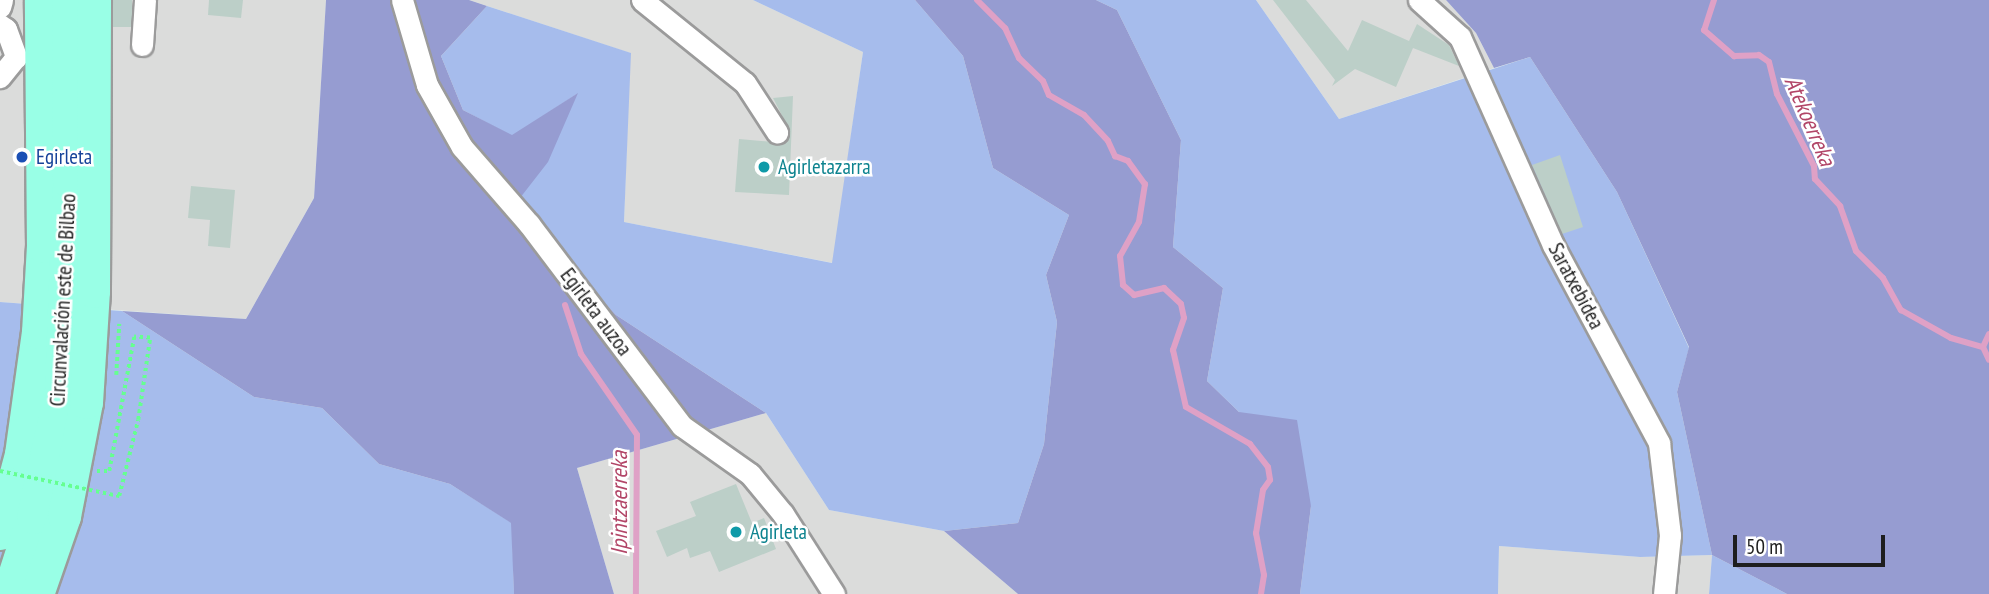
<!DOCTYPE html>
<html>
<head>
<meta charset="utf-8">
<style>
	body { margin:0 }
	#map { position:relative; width:1989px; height:594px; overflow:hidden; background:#e3efee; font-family:"PT Sans Narrow",sans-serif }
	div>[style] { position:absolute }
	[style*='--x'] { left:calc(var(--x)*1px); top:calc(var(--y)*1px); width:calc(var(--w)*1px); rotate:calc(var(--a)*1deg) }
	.residential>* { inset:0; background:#dbdcdb }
	.grass>* { inset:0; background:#a6bcec }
	.forest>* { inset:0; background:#969cd1 }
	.stream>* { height:6px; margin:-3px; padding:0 3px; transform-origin:3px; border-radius:3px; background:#dfa1c6 }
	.building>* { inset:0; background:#bccfc8; transform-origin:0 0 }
	.path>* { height:3.5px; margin-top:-1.75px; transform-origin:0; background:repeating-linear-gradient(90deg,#65ff91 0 3.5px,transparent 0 7px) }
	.roads { filter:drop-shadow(2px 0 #9b9b9b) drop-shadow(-2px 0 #9b9b9b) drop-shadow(0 2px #9b9b9b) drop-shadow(0 -2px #9b9b9b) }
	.street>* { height:21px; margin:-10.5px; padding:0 10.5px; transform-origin:10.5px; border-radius:10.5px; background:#fff }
	.primary>* { height:33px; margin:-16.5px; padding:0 16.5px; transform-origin:16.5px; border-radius:16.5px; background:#99ffe6 }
	.path-bridge>* { height:3.5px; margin-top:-1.75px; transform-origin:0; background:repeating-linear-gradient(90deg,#65ff91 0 3.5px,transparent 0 7px) }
	.dots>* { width:19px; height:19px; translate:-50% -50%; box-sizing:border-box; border:4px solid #fff; border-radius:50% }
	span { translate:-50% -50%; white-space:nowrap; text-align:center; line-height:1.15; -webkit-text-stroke:5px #fff; paint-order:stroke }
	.transit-label { font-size:21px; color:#164399 }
	.left { translate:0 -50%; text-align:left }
	.culture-label { font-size:21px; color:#0d838f }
	.street-label { font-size:21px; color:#1e1e1e }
	.water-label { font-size:23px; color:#b24668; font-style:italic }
	.scale { position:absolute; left:1733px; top:535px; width:152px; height:32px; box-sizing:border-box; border:4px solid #1e1e1e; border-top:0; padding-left:9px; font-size:21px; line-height:24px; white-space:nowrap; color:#1e1e1e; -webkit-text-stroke:5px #fff; paint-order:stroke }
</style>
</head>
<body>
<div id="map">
	<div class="residential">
		<i style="clip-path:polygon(0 0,326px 0,314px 198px,246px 319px,0 302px)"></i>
		<i style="clip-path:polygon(469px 0,753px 0,863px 52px,833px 263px,624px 222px,630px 53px)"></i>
		<i style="clip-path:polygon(1256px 0,1446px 0,1476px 33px,1494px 68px,1339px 119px)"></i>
		<i style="clip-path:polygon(766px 413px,829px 510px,944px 531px,1018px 594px,614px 594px,577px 468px)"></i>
		<i style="clip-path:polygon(1499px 546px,1640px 557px,1712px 555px,1709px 594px,1498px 594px)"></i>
	</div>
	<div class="grass">
		<i style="clip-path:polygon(753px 0,915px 0,963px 56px,993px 168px,1069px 215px,1046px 275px,1057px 322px,1044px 444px,1018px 523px,944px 531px,829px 510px,766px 413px,616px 315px,512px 207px,577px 94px,512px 136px,463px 110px,441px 56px,487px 6px,631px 53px,624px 222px,832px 263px,863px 52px)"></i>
		<i style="clip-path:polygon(1096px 0,1256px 0,1339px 119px,1530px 57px,1617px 192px,1689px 348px,1677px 392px,1712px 555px,1787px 594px,1709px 594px,1712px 555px,1640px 557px,1499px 546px,1498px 594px,1300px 594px,1311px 506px,1239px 412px,1207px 381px,1223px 288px,1173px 247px,1181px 140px,1117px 10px)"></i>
		<i style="clip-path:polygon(0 302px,122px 311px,254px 397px,322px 408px,379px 464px,450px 484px,512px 523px,514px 594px,0 594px)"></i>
	</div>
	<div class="forest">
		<i style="clip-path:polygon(326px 0,469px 0,487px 6px,441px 56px,463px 110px,512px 135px,578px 93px,548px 162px,513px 207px,616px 315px,766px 413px,577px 468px,614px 594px,514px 594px,511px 523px,450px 484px,379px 464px,322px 408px,254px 397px,122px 311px,246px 319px,314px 198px)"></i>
		<i style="clip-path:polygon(915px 0,1096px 0,1117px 10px,1181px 140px,1173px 247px,1223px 288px,1207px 381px,1239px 412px,1297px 420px,1311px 506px,1300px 594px,1018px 594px,944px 531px,1018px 523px,1044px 444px,1057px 322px,1046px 275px,1069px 215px,993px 168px,963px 56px)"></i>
		<i style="clip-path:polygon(1446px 0,1989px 0,1989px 594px,1787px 594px,1712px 555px,1677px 392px,1689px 347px,1617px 192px,1530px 57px,1494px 68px,1476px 33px)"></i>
	</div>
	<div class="stream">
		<i style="--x:977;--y:0;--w:40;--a:45"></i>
		<i style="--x:1005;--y:28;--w:33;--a:65"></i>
		<i style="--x:1019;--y:58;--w:33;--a:44"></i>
		<i style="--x:1043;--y:81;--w:15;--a:67"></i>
		<i style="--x:1049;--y:95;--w:40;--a:29.7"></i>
		<i style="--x:1084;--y:115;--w:35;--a:47"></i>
		<i style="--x:1108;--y:141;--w:17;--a:65"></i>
		<i style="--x:1115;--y:156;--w:14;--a:21"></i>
		<i style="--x:1128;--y:161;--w:29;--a:54"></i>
		<i style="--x:1145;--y:184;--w:38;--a:99"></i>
		<i style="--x:1139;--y:222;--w:39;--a:119"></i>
		<i style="--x:1120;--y:256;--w:29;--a:84"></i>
		<i style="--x:1123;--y:285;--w:15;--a:42"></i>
		<i style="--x:1134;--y:295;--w:31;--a:-13"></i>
		<i style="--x:1164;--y:288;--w:23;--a:43"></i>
		<i style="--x:1181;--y:304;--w:14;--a:78"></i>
		<i style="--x:1184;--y:318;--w:34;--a:109"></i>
		<i style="--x:1173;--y:350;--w:58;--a:77.2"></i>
		<i style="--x:1186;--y:407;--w:74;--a:30"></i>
		<i style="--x:1250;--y:444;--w:29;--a:52"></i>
		<i style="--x:1268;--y:467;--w:13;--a:81"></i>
		<i style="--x:1270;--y:480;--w:12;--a:125"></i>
		<i style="--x:1263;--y:490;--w:44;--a:99.2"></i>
		<i style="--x:1256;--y:533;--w:43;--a:79.2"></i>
		<i style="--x:1264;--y:575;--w:19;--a:99"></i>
		<i style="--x:1714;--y:0;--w:32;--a:108"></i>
		<i style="--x:1704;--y:30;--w:40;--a:41"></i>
		<i style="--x:1734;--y:56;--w:25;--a:-2"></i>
		<i style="--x:1759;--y:55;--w:12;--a:35"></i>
		<i style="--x:1769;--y:62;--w:33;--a:76"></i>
		<i style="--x:1777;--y:94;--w:81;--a:62.8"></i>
		<i style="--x:1814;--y:166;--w:13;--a:86"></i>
		<i style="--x:1815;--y:179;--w:37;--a:47"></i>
		<i style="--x:1840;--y:206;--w:48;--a:70.4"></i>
		<i style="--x:1856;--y:251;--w:38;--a:45"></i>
		<i style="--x:1883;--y:278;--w:37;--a:61"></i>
		<i style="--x:1901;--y:310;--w:57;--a:29.2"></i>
		<i style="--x:1951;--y:338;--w:33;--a:16"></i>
		<i style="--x:565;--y:305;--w:52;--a:71.9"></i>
		<i style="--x:581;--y:354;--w:98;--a:55.3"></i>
		<i style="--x:637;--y:435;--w:159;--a:90.4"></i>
		<i style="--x:1989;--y:334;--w:14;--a:115"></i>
		<i style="--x:1983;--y:347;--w:14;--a:65"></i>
	</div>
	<div class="building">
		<i style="left:113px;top:0;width:19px;height:27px"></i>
		<i style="clip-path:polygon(209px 0,243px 0,241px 18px,208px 15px)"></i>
		<i style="clip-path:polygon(1273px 0,1306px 0,1348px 51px,1362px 20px,1409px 41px,1417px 24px,1449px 45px,1459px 66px,1413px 48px,1396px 87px,1355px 69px,1332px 86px,1335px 80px)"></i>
		<i style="clip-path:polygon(793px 96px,789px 195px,735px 192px,739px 139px,785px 143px,790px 131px,773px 98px)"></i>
		<i style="clip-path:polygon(1560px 155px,1583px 227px,1562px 234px,1532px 165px)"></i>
		<i style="clip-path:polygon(191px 186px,235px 190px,230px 248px,208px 246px,210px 220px,188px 218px)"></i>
		<i style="clip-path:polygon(736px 484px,752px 523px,764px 518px,776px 549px,719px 572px,710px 551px,690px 558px,687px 548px,667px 557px,656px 531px,696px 516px,690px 502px)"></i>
	</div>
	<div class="path">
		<i style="--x:116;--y:375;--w:51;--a:-86.6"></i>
		<i style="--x:97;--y:471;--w:12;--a:0"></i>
		<i style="--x:109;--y:471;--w:136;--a:-79.4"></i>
	</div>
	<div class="roads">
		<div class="street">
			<i style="--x:402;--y:0;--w:89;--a:73.6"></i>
			<i style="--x:427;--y:85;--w:71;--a:60.6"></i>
			<i style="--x:462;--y:147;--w:102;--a:49"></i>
			<i style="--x:529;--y:224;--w:253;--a:52.9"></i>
			<i style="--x:682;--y:426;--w:83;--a:35.2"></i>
			<i style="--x:750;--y:474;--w:52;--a:50.5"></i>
			<i style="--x:783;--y:514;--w:95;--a:57.5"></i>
			<i style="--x:642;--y:0;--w:132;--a:38.9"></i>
			<i style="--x:745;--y:83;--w:59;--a:56.9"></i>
			<i style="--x:1419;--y:0;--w:55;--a:42.1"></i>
			<i style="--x:1460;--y:37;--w:228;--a:65.9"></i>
			<i style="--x:1553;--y:245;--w:225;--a:61.8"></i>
			<i style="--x:1659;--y:443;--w:93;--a:83.2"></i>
			<i style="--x:1670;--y:535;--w:59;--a:95.8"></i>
			<i style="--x:0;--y:7;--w:7;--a:-74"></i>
			<i style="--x:0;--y:25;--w:7;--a:34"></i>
			<i style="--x:6;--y:29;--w:30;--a:70"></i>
			<i style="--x:16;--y:57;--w:26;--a:129"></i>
			<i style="--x:142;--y:45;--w:45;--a:-86.2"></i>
		</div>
		<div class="primary">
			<i style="--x:0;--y:533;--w:82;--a:-75.1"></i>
			<i style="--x:21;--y:454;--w:123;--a:-82.1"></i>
			<i style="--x:38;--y:332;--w:86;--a:-86.7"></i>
			<i style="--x:43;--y:246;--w:246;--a:-90.5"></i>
			<i style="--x:8;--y:594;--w:81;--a:-72"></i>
			<i style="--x:33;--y:517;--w:133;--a:-77.8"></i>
			<i style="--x:61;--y:387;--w:206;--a:-87.8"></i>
			<i style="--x:69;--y:181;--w:181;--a:-90.3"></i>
			<i style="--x:37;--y:594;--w:83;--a:-70.9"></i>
			<i style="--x:64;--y:516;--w:116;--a:-79.1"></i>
			<i style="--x:86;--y:402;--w:111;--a:-86.4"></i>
			<i style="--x:93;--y:291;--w:291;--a:-89.8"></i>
		</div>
	</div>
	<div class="path-bridge">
		<i style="--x:0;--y:471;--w:122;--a:11.9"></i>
		<i style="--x:119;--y:496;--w:78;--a:-76"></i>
		<i style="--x:138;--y:420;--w:83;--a:-81.7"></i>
		<i style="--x:150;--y:338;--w:16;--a:-176"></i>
	</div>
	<div class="dots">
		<i style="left:22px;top:157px;background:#1a4fb4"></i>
		<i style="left:764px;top:167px;background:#0f9aa8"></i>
		<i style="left:736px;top:532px;background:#0f9aa8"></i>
	</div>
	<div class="transit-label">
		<span class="left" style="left:36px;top:157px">Egirleta</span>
	</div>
	<div class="culture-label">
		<span class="left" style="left:778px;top:167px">Agirletazarra</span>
		<span class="left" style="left:750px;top:532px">Agirleta</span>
	</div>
	<div class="street-label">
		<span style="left:1576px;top:286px;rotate:62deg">Saratxebidea</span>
		<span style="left:63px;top:300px;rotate:-87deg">Circunvalación este de Bilbao</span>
		<span style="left:596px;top:312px;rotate:53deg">Egirleta auzoa</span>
	</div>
	<div class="water-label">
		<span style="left:1810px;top:121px;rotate:67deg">Atekoerreka</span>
		<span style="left:619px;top:503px;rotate:-90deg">Ipintzaerreka</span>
	</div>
	<div class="scale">50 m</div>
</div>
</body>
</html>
